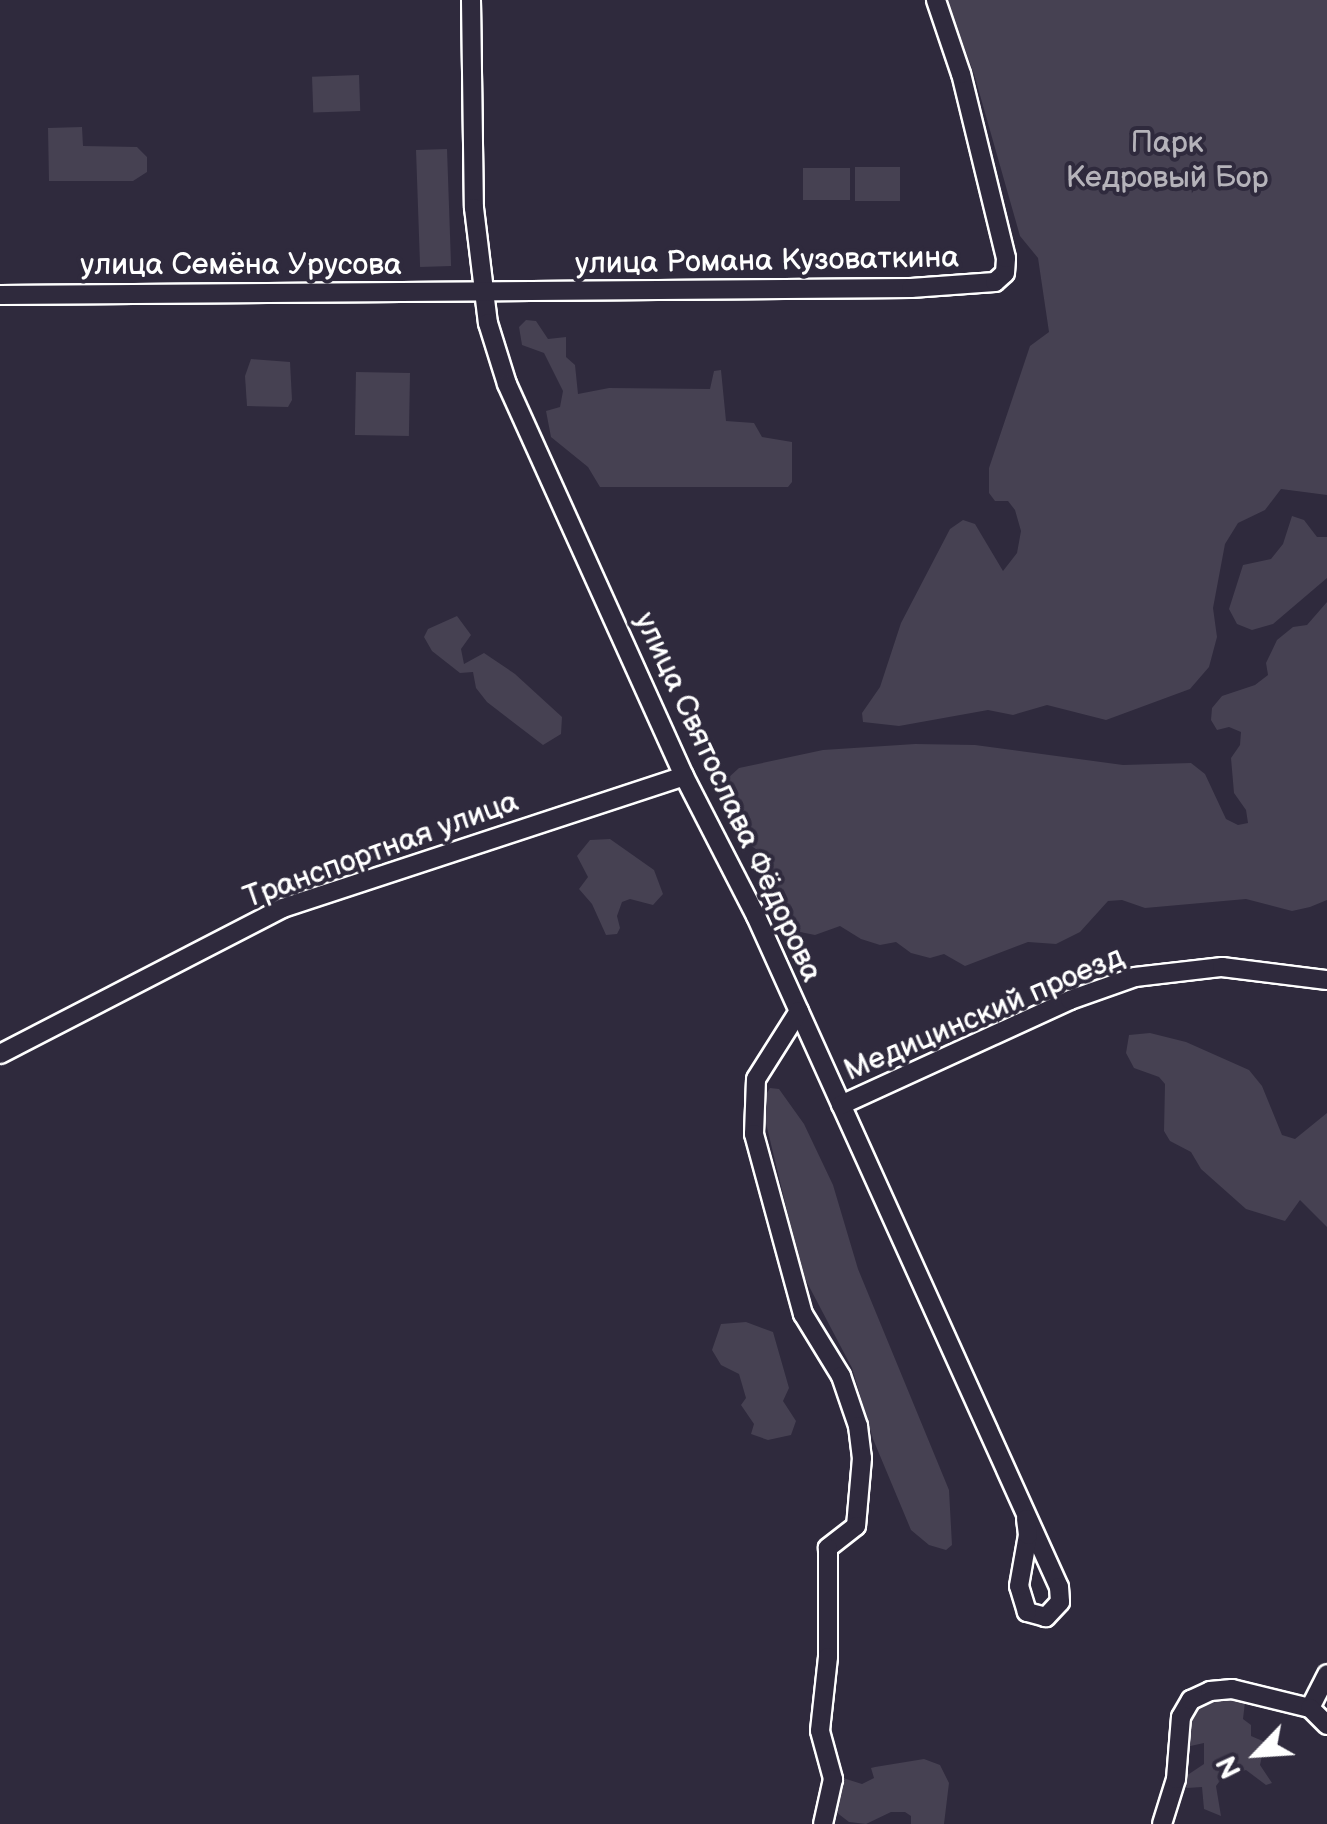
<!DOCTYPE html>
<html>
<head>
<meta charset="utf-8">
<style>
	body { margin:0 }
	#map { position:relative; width:1327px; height:1824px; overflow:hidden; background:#2f2a3d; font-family:"Balsamiq Sans",sans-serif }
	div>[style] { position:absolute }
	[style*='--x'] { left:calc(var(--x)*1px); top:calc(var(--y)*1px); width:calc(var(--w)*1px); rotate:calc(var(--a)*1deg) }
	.green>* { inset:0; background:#464152; transform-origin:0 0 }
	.roads { filter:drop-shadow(2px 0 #fff) drop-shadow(-2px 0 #fff) drop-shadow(0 2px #fff) drop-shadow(0 -2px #fff) }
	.minor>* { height:18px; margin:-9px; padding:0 9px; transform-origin:9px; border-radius:9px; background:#2f2a3d }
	span { translate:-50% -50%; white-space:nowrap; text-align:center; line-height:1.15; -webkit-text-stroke:8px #2f2a3d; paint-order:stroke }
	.park-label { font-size:30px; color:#b5b3ba }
	.street-label { font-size:30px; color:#fff }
	.north { position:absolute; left:1207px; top:1704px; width:100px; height:100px; -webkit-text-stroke:8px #2f2a3d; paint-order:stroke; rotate:245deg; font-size:28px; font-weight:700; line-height:40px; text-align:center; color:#fff }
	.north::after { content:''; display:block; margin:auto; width:35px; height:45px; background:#fff; clip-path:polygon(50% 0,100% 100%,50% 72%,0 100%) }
</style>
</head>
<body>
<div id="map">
	<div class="green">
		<i style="clip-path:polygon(947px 0,1327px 0,1327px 495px,1281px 489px,1265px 510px,1238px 523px,1225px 544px,1213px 608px,1217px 637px,1209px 667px,1190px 689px,1106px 720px,1047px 705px,1013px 715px,988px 710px,899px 726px,863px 722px,862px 713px,880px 687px,901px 623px,950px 529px,963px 520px,975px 524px,1003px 571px,1017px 553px,1021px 531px,1015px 510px,1008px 501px,995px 501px,989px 493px,989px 468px,1030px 346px,1049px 332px,1038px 258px,1020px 236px,974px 74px)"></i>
		<i style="left:359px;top:75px;width:36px;height:47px;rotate:88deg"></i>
		<i style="clip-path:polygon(82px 127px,83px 146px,137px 147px,147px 157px,147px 172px,133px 181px,49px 181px,48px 128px)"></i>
		<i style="left:447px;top:149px;width:117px;height:31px;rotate:88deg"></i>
		<i style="left:900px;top:167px;width:34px;height:45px;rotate:90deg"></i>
		<i style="left:850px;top:168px;width:32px;height:47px;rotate:90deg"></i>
		<i style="clip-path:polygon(526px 320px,536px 321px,548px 339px,566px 337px,566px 357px,575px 365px,578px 394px,609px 388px,710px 389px,714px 371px,721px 370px,726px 421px,754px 423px,762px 437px,792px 442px,792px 482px,788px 487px,600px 487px,588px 467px,551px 437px,546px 411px,560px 407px,563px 391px,544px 353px,522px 345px,519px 327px)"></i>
		<i style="clip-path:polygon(251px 359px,290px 362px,292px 400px,288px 407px,247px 406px,245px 376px)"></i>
		<i style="left:356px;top:372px;width:54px;height:63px;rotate:1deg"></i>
		<i style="clip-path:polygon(1292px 516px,1304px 520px,1317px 537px,1327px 537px,1327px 578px,1273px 624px,1252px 630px,1237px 624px,1229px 609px,1243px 565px,1271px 559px,1283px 544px)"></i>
		<i style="clip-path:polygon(1327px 602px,1327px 900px,1310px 907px,1292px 911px,1246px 899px,1145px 908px,1122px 900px,1108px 901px,1080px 932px,1056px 944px,1028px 942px,965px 966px,944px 954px,930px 958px,911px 953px,896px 942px,880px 945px,861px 939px,840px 926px,815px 935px,800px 932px,771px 887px,760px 852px,746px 842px,735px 820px,728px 778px,739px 768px,823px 750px,915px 744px,975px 745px,1123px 765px,1191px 763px,1205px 774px,1226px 819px,1238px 825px,1248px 823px,1246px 810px,1234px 793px,1231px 758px,1240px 745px,1241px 732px,1229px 727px,1217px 730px,1211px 720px,1212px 708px,1222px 696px,1255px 685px,1268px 675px,1266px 663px,1277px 640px,1293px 627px,1307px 625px)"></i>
		<i style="clip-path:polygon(457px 616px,471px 635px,461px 649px,464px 664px,484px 653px,515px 674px,562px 717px,561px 734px,543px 745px,487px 702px,476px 688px,473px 672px,460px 673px,432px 651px,424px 637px,428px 629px)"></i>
		<i style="clip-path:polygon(610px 839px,654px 870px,663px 894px,653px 905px,630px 899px,622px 902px,617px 916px,620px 928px,617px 934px,606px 935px,592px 904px,579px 889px,588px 877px,577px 856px,590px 840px)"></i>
		<i style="clip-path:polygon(1150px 1033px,1186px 1042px,1249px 1070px,1262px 1086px,1282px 1135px,1295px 1139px,1327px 1113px,1327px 1227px,1300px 1200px,1285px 1221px,1246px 1209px,1201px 1169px,1191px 1152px,1170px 1141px,1164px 1131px,1165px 1084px,1159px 1077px,1134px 1068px,1126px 1053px,1129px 1035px)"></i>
		<i style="clip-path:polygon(770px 1088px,779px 1089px,804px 1124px,833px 1185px,858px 1269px,949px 1490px,952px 1545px,946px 1550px,929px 1545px,911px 1530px,873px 1439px,852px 1368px,802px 1273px,764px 1115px,765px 1096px)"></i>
		<i style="clip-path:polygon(746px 1322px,773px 1332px,789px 1388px,783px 1401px,796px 1421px,791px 1435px,768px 1440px,751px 1434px,754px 1424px,741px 1405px,746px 1398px,739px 1374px,721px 1365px,712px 1350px,721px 1324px)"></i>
		<i style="clip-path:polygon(1228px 1696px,1245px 1702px,1243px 1719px,1251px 1725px,1251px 1736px,1265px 1742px,1260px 1765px,1272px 1783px,1266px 1785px,1246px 1770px,1222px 1778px,1216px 1786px,1221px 1816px,1204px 1809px,1202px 1787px,1187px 1788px,1180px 1780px,1204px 1764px,1204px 1743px,1186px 1747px,1180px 1730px,1199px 1704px)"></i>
		<i style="clip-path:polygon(924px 1759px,940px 1765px,949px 1783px,944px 1824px,911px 1824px,911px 1816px,905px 1812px,891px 1812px,866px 1824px,849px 1822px,836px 1812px,843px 1778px,862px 1784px,874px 1778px,871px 1768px,875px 1767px)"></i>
	</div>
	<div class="roads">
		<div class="minor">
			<i style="--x:471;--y:0;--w:208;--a:89.2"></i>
			<i style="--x:474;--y:208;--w:116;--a:83.1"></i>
			<i style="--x:488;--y:323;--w:64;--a:72.7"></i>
			<i style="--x:507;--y:384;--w:430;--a:65.7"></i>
			<i style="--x:684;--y:776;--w:157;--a:62.8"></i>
			<i style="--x:756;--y:916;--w:736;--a:65.7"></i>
			<i style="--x:1059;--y:1587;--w:15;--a:86"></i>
			<i style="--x:1060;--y:1602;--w:21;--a:133"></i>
			<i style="--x:1046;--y:1617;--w:20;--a:-165"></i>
			<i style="--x:1027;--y:1612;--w:27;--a:-107"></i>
			<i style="--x:1019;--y:1586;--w:52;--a:-80"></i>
			<i style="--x:1028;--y:1535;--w:16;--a:-97"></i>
			<i style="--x:0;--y:295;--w:911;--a:-0.44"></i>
			<i style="--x:911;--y:288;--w:84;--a:-4.1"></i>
			<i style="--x:995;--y:282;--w:13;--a:-42"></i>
			<i style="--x:1005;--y:273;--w:15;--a:-86"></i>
			<i style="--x:1006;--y:258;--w:189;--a:-103.7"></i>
			<i style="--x:961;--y:74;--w:78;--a:-108.7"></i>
			<i style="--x:799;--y:1011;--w:80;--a:122.3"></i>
			<i style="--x:756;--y:1079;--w:55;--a:92.1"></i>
			<i style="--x:754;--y:1134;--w:187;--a:74.8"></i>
			<i style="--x:803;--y:1314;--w:73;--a:58.5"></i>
			<i style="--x:841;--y:1376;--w:53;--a:71.2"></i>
			<i style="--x:858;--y:1426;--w:32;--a:83"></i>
			<i style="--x:862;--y:1458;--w:68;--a:95"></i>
			<i style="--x:856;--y:1526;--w:36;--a:142"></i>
			<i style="--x:828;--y:1548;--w:109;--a:90"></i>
			<i style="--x:828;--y:1657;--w:74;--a:96.2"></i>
			<i style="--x:820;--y:1731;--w:50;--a:74.8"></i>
			<i style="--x:833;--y:1779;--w:46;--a:102.5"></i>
			<i style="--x:0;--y:1054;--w:318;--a:-27.3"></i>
			<i style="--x:283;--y:908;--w:422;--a:-18.2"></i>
			<i style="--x:841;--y:1105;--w:252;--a:-24.6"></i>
			<i style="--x:1070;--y:1000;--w:69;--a:-19.5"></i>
			<i style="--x:1135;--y:977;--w:88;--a:-6.6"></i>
			<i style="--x:1222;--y:967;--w:106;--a:7.1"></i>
			<i style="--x:1310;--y:1708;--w:38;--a:-63"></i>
			<i style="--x:1162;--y:1824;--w:47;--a:-72.7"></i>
			<i style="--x:1176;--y:1779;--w:62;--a:-85.4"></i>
			<i style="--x:1181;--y:1717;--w:20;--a:-60"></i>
			<i style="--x:1191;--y:1700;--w:21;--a:-25"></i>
			<i style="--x:1210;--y:1691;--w:22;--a:-5"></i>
			<i style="--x:1232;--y:1689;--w:80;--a:13.7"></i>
			<i style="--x:1310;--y:1708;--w:24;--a:45"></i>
		</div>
	</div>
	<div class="park-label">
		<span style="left:1167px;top:160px">Парк<br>Кедровый Бор</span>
	</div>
	<div class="street-label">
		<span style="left:767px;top:261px;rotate:-1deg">улица Романа Кузоваткина</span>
		<span style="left:241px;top:265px">улица Семёна Урусова</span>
		<span style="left:728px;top:797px;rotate:65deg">улица Святослава Фёдорова</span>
		<span style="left:381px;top:850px;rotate:-20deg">Транспортная улица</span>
		<span style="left:984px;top:1014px;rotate:-23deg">Медицинский проезд</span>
	</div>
	<div class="north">N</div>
</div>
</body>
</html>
